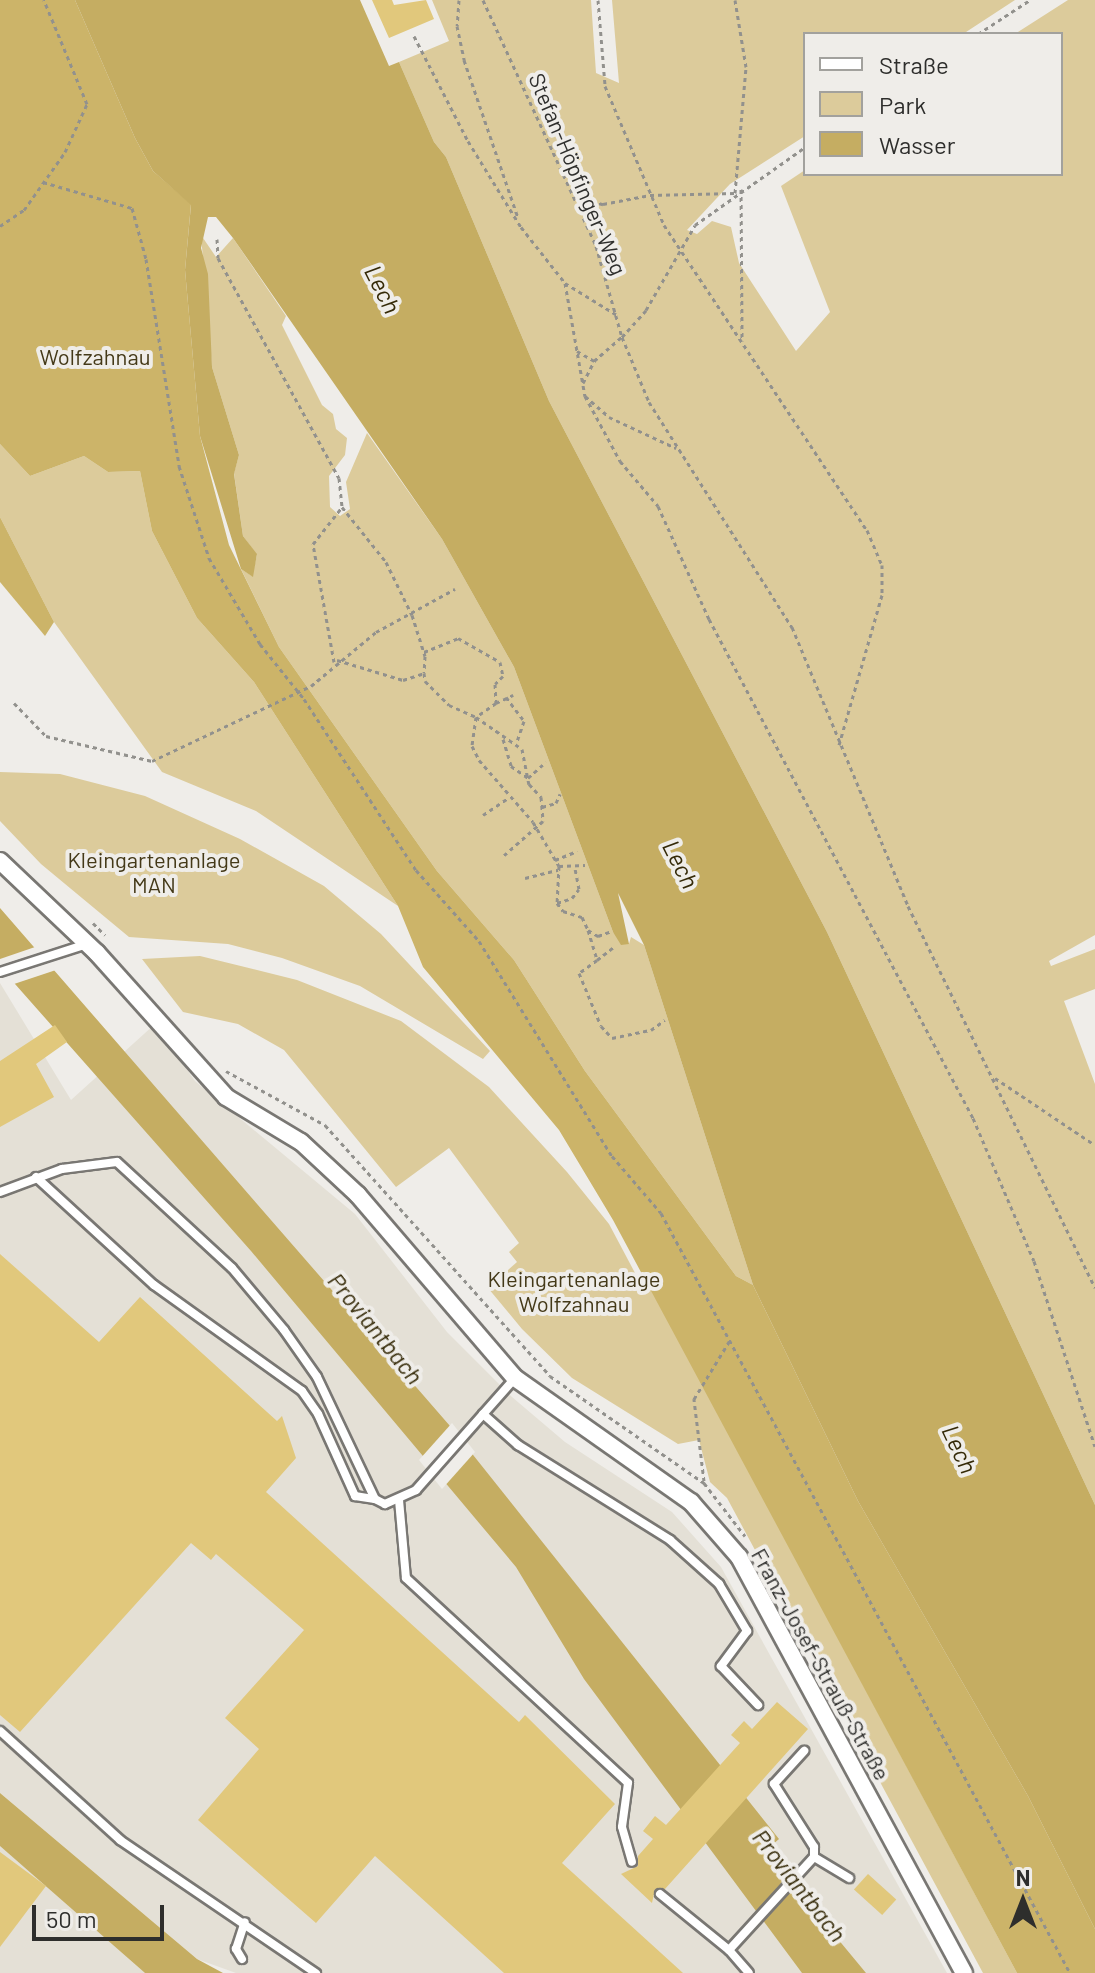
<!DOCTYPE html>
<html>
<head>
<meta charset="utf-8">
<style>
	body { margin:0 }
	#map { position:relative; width:1095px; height:1973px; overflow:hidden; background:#efede9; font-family:Barlow,sans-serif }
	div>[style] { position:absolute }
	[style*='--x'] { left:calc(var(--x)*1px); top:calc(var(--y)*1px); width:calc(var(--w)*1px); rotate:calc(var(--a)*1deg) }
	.built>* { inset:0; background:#e4e0d6 }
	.green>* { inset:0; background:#dccb9b }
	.forest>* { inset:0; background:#ccb469 }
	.water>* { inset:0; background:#c5ad62 }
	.pier>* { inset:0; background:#efede9 }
	.building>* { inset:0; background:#e1c87c; transform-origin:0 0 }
	.path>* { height:3px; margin-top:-1.5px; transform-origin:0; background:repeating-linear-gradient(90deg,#92918d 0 4px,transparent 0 8px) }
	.roads { filter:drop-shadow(2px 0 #797773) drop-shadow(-2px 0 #797773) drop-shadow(0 2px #797773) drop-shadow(0 -2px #797773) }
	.lane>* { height:8px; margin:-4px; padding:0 4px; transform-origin:4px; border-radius:4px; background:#fff }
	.street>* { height:16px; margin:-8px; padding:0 8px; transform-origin:8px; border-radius:8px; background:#fff }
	span { translate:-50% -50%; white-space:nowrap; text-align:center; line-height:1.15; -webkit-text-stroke:8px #efede9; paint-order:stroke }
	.street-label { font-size:22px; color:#2e2e2c }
	.park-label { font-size:22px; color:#443918 }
	.water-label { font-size:24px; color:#352a08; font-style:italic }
	.legend { position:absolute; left:803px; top:32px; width:260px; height:144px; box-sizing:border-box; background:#efede9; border:2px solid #a2a19d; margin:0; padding:10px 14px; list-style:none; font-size:24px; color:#2e2e2c }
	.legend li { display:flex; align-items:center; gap:16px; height:40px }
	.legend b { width:40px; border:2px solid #a2a19d }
	.north { position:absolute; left:983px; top:1861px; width:80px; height:80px; -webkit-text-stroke:6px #efede9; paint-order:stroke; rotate:0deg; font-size:22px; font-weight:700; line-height:32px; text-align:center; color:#2e2e2c }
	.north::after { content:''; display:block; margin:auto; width:28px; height:36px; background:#2e2e2c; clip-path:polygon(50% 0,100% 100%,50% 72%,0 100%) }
	.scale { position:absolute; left:32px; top:1905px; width:132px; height:36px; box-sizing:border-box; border:4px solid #2e2e2c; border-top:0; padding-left:10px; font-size:24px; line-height:28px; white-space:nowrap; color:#2e2e2c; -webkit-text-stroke:6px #efede9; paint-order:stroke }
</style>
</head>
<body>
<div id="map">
	<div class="built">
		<i style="clip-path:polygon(0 983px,71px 1100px,155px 1024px,195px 1081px,355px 1214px,447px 1332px,512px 1397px,565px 1442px,672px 1512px,721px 1567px,947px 1973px,236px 1973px,197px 1959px,0 1793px)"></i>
		<i style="clip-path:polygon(0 1846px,46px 1886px,145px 1973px,0 1973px)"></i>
	</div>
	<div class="green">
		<i style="clip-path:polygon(432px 0,591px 0,596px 73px,619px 83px,612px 0,1015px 0,963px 34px,805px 34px,805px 136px,730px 184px,687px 230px,697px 234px,712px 221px,731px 227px,739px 263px,796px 351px,830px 312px,781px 186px,805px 170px,1061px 174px,1061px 34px,1015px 34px,1068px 0,1095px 0,1095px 935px,1049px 961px,1051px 966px,1095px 949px,1095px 989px,1064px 1001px,1095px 1084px,1095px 1505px,827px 932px,549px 401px,446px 157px,434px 142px,399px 62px,449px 41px)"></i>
		<i style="clip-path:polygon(201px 235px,216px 257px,233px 238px,286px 316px,282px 325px,322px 405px,333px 414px,336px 429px,347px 438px,345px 455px,329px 476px,330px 507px,340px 516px,350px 509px,346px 482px,367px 433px,442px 539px,514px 667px,613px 932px,629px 944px,631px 937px,644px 945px,753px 1285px,736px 1276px,585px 1071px,514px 960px,437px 871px,279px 647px,241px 569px,252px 576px,257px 555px,243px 536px,234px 473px,239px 455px,212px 367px)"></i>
		<i style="clip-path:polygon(0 444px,30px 476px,84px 456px,108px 472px,140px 471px,152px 531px,197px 618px,254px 682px,398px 906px,256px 811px,162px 772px,54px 622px,0 517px)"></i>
		<i style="clip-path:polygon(0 772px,60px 774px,145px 796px,240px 839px,324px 886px,381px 934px,490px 1051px,483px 1059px,360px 986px,282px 958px,228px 944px,129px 937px,41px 864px,0 821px)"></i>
		<i style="clip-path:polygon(200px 956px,297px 980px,401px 1021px,489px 1087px,567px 1172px,609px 1224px,643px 1288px,650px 1286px,1017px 1973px,983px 1973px,727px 1498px,710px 1482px,699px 1440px,678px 1444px,572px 1378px,522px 1329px,488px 1288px,517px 1262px,509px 1252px,519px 1243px,449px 1148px,396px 1187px,284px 1050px,238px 1024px,183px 1012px,142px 959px)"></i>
	</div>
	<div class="forest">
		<i style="clip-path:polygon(0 0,75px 0,135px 138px,153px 171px,191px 204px,185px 270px,200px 436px,229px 545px,279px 647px,437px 871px,514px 960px,585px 1071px,736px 1276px,753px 1285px,858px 1501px,1028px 1796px,1095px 1929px,1095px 1973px,1017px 1973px,613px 1220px,559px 1130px,423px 967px,398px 906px,254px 682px,197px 618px,152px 531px,140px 471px,108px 472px,84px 456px,30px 476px,0 444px)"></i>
		<i style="clip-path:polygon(0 517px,54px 622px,45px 636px,0 582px)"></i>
	</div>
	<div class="water">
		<i style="clip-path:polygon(75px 0,360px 0,389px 66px,399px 62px,434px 142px,446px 157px,549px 401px,827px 932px,1095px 1505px,1095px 1929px,1028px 1796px,858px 1501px,753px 1285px,644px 945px,618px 893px,629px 944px,621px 945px,613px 932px,514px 667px,442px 539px,233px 238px,216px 217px,208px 217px,201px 248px,208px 274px,212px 367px,239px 455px,234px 474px,243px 536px,257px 554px,253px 577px,241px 569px,200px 436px,185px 270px,191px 205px,153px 171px,135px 138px)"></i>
		<i style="clip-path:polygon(0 908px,450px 1426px,779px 1839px,765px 1851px,866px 1973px,802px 1973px,584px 1679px,516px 1567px,251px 1251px,0 967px)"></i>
		<i style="clip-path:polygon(0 1793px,197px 1959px,223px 1973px,145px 1973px,0 1846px)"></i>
	</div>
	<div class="pier">
		<i style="clip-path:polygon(38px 946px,59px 969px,11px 985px,0 972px,0 959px)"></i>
		<i style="clip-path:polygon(452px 1423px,475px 1452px,442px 1489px,419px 1460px)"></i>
	</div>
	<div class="building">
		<i style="clip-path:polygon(372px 0,392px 0,394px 5px,426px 0,434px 19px,389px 38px)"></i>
		<i style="clip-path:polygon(55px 1025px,67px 1042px,36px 1064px,54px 1097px,0 1127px,0 1061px)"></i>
		<i style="clip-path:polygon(0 1254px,99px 1342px,140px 1297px,277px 1421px,282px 1416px,296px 1458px,266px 1492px,519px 1722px,525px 1715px,615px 1804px,562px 1863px,683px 1973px,504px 1973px,375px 1856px,316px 1923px,198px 1820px,259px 1749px,225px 1718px,304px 1630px,216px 1554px,211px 1560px,191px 1543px,20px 1732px,0 1715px)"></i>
		<i style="clip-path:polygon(777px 1702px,808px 1729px,665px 1889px,655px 1889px,652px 1903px,621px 1874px,638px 1866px,638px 1856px,653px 1839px,643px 1831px,655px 1816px,666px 1825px,740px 1743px,731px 1735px,744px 1721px,752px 1729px)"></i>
		<i style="clip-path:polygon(0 1852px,46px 1886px,0 1947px)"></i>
		<i style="left:868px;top:1874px;width:38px;height:21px;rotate:42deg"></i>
	</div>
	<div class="path">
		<i style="--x:459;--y:0;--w:26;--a:94"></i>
		<i style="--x:457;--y:26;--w:35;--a:78"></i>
		<i style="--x:464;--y:60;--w:167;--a:71.1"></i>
		<i style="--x:483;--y:0;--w:271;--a:65.3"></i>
		<i style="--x:596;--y:246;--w:95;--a:74.1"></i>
		<i style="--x:622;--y:337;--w:70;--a:67.4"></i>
		<i style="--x:649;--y:402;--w:267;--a:57.6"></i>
		<i style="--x:792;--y:627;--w:302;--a:67.4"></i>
		<i style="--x:908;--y:906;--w:425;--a:63.9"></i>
		<i style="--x:598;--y:0;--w:86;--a:85.3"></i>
		<i style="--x:605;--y:86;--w:151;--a:67"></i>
		<i style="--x:664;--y:225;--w:366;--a:56.4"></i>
		<i style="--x:867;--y:530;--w:38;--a:67"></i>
		<i style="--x:882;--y:565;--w:30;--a:90"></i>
		<i style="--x:882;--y:595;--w:156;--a:106"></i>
		<i style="--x:978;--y:34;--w:62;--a:-33.2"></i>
		<i style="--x:414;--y:36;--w:118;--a:62.8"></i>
		<i style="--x:468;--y:141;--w:101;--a:58.4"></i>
		<i style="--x:521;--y:227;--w:71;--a:51.8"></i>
		<i style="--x:565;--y:283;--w:61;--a:31.6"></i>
		<i style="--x:43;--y:182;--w:93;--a:16.3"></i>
		<i style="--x:132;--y:208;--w:53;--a:74.6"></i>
		<i style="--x:146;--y:259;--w:210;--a:80.9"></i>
		<i style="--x:179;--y:466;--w:97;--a:71.9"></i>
		<i style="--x:209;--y:558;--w:100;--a:59.3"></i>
		<i style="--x:260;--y:644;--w:70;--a:51.3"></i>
		<i style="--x:304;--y:699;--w:204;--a:56.8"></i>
		<i style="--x:416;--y:870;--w:95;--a:48.4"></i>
		<i style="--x:479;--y:941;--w:253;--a:58.3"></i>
		<i style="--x:612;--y:1156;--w:75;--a:49.3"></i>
		<i style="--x:661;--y:1213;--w:863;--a:61.71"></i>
		<i style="--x:741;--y:189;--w:152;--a:89.6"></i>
		<i style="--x:576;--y:197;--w:28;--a:15"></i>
		<i style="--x:603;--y:204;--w:48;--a:-10.8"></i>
		<i style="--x:650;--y:195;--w:85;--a:-1.3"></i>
		<i style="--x:735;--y:193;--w:126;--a:-85"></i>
		<i style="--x:746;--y:67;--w:68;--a:-99.3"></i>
		<i style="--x:0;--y:226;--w:29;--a:-34"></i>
		<i style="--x:24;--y:210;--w:71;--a:-54.7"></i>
		<i style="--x:65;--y:152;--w:53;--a:-65.4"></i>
		<i style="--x:87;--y:104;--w:113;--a:-112.5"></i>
		<i style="--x:217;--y:239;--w:19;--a:87"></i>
		<i style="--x:218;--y:258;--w:251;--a:61.2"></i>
		<i style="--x:339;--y:478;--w:29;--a:84"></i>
		<i style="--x:565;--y:283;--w:115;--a:80"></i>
		<i style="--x:585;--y:396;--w:32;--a:41"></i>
		<i style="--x:609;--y:417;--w:74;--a:24.8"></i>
		<i style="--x:577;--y:351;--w:20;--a:30"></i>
		<i style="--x:594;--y:361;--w:37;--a:-41"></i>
		<i style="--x:622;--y:337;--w:36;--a:-48"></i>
		<i style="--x:646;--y:310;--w:98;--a:-60"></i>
		<i style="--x:695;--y:225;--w:135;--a:-35.3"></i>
		<i style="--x:583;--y:383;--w:25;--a:-63"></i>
		<i style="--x:585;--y:396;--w:74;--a:61.7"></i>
		<i style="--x:620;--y:461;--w:59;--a:49.8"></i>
		<i style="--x:658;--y:506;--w:124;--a:65.7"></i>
		<i style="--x:709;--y:619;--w:565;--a:62.12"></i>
		<i style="--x:973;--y:1118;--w:155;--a:66.9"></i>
		<i style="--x:1034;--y:1261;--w:195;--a:71.8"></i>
		<i style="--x:424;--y:652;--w:37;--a:-22"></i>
		<i style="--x:458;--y:638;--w:48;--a:29.7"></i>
		<i style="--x:500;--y:662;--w:14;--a:78"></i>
		<i style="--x:503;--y:676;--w:11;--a:135"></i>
		<i style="--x:495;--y:684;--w:19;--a:87"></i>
		<i style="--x:496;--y:703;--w:24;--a:145"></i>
		<i style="--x:476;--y:717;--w:56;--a:34.8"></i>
		<i style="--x:522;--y:749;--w:36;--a:79"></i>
		<i style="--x:529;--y:784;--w:18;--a:47"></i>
		<i style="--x:541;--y:797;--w:24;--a:85"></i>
		<i style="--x:543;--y:821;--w:55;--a:138.7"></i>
		<i style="--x:337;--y:660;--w:69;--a:16.9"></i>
		<i style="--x:403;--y:680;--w:22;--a:-18"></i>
		<i style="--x:424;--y:673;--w:8;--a:83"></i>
		<i style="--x:425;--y:681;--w:34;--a:45"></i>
		<i style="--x:449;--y:705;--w:30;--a:24"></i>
		<i style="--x:476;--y:717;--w:29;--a:98"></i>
		<i style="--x:472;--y:746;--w:16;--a:63"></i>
		<i style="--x:479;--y:760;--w:82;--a:48.9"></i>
		<i style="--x:533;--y:822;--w:51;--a:59.4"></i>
		<i style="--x:559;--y:866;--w:37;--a:93"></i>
		<i style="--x:557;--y:903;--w:10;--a:53"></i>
		<i style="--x:563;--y:911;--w:20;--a:18"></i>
		<i style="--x:582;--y:917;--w:14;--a:65"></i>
		<i style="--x:588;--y:930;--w:31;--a:73"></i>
		<i style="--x:597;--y:960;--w:22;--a:144"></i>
		<i style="--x:579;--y:973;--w:57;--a:67.5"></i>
		<i style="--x:601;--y:1026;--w:16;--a:47"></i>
		<i style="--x:612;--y:1038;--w:40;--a:-12"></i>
		<i style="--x:651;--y:1030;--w:17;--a:-36"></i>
		<i style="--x:334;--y:662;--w:120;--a:-100.1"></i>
		<i style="--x:313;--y:544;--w:47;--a:-51.9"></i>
		<i style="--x:342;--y:507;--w:70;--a:51.3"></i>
		<i style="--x:386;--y:562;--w:59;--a:63.9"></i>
		<i style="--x:412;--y:615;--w:43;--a:72.4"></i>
		<i style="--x:425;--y:656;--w:17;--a:93"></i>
		<i style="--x:506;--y:697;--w:30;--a:53"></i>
		<i style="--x:524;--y:721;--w:24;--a:109"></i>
		<i style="--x:14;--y:703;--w:46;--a:45.9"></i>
		<i style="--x:46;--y:736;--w:109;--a:13.3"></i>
		<i style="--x:152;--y:761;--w:176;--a:-25.3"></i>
		<i style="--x:311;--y:686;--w:85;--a:-39.7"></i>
		<i style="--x:376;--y:632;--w:90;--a:-28.6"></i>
		<i style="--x:496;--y:703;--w:19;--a:-25"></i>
		<i style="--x:503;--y:739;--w:28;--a:73"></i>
		<i style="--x:511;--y:766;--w:21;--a:35"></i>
		<i style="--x:528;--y:778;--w:24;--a:-42"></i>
		<i style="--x:542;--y:807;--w:15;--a:-16"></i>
		<i style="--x:556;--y:803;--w:10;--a:-66"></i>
		<i style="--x:483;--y:815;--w:29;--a:-34"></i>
		<i style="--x:555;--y:860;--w:24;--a:-22"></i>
		<i style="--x:559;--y:866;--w:26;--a:-2"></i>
		<i style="--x:525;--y:878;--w:34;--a:-14"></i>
		<i style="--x:557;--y:903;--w:16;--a:-18"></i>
		<i style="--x:572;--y:898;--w:11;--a:-52"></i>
		<i style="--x:579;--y:889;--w:20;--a:-101"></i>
		<i style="--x:93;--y:923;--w:17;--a:45"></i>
		<i style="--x:588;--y:930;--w:12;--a:31"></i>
		<i style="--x:598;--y:936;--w:15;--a:-20"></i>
		<i style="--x:597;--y:960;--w:23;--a:-38"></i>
		<i style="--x:226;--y:1071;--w:113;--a:28.6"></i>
		<i style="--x:325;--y:1125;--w:337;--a:48.1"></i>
		<i style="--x:550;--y:1376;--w:188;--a:34.8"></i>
		<i style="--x:704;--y:1483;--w:67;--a:52.3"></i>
		<i style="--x:995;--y:1078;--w:120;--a:33.8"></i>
		<i style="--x:704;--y:1481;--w:83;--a:-97"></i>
		<i style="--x:694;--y:1399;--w:69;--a:-58.6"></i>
	</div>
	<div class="roads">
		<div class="lane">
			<i style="--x:0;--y:972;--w:91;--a:-17.8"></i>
			<i style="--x:36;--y:1177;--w:160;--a:42.5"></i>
			<i style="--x:154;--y:1285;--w:182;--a:35.6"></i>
			<i style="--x:302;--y:1391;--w:28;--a:55"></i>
			<i style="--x:318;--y:1414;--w:90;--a:65.7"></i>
			<i style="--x:355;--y:1496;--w:20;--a:9"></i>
			<i style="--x:0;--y:1192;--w:66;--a:-20.4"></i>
			<i style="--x:62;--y:1169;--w:55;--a:-7.3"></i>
			<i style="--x:117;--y:1162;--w:156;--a:42.7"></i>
			<i style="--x:232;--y:1268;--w:81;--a:50"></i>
			<i style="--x:284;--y:1330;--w:57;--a:54.9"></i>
			<i style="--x:317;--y:1377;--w:135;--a:64.6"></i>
			<i style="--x:375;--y:1499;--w:11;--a:27"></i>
			<i style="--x:385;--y:1504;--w:34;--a:-24"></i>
			<i style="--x:416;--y:1490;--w:149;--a:-48.5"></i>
			<i style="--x:483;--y:1414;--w:47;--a:41.5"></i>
			<i style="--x:518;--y:1445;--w:179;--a:32"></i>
			<i style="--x:670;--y:1540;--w:66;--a:41.9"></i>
			<i style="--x:719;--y:1584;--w:55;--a:59.2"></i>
			<i style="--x:747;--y:1631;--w:44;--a:126.6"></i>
			<i style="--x:721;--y:1666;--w:54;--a:46.5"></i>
			<i style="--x:399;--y:1500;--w:78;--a:84.9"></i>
			<i style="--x:406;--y:1578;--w:302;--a:42.7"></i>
			<i style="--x:628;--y:1783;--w:44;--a:97.8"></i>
			<i style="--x:622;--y:1827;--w:36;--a:74"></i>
			<i style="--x:0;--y:1731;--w:162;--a:42.2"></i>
			<i style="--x:120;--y:1840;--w:237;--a:34.2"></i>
			<i style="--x:814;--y:1857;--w:41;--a:31"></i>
			<i style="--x:660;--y:1894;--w:89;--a:39.1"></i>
			<i style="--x:729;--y:1950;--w:30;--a:49"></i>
			<i style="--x:729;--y:1950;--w:126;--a:-47.6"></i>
			<i style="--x:814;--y:1857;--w:10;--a:-90"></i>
			<i style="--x:814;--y:1847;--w:75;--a:-122.4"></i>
			<i style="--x:774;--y:1784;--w:45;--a:-47.7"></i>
			<i style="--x:242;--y:1959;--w:12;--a:-121"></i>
			<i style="--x:236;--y:1949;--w:28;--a:-72"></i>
		</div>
		<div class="street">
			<i style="--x:0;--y:861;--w:134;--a:43.5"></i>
			<i style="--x:97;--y:953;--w:193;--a:48.1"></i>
			<i style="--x:226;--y:1097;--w:87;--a:31"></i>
			<i style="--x:301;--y:1142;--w:78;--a:42.9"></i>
			<i style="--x:358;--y:1195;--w:241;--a:49.4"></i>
			<i style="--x:515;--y:1378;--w:215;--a:35.2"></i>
			<i style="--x:691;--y:1502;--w:73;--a:48.9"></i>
			<i style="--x:739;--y:1557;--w:473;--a:61.6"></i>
		</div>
	</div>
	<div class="street-label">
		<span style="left:578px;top:174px;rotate:67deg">Stefan-Höpfinger-Weg</span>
		<span style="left:821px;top:1664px;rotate:61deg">Franz-Josef-Strauß-Straße</span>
	</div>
	<div class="park-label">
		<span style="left:95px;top:357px">Wolfzahnau</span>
		<span style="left:154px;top:872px">Kleingartenanlage<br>MAN</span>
		<span style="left:574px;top:1291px">Kleingartenanlage<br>Wolfzahnau</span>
	</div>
	<div class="water-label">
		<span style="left:383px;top:289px;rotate:63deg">Lech</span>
		<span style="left:681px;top:864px;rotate:63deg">Lech</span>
		<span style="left:376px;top:1328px;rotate:51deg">Proviantbach</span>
		<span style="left:960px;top:1449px;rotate:65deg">Lech</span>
		<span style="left:800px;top:1885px;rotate:52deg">Proviantbach</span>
	</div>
	<ul class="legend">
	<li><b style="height:10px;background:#fff"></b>Straße</li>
	<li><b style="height:22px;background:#dccb9b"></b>Park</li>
	<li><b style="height:22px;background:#c5ad62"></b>Wasser</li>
	</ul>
	<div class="north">N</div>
	<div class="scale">50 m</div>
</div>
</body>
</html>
